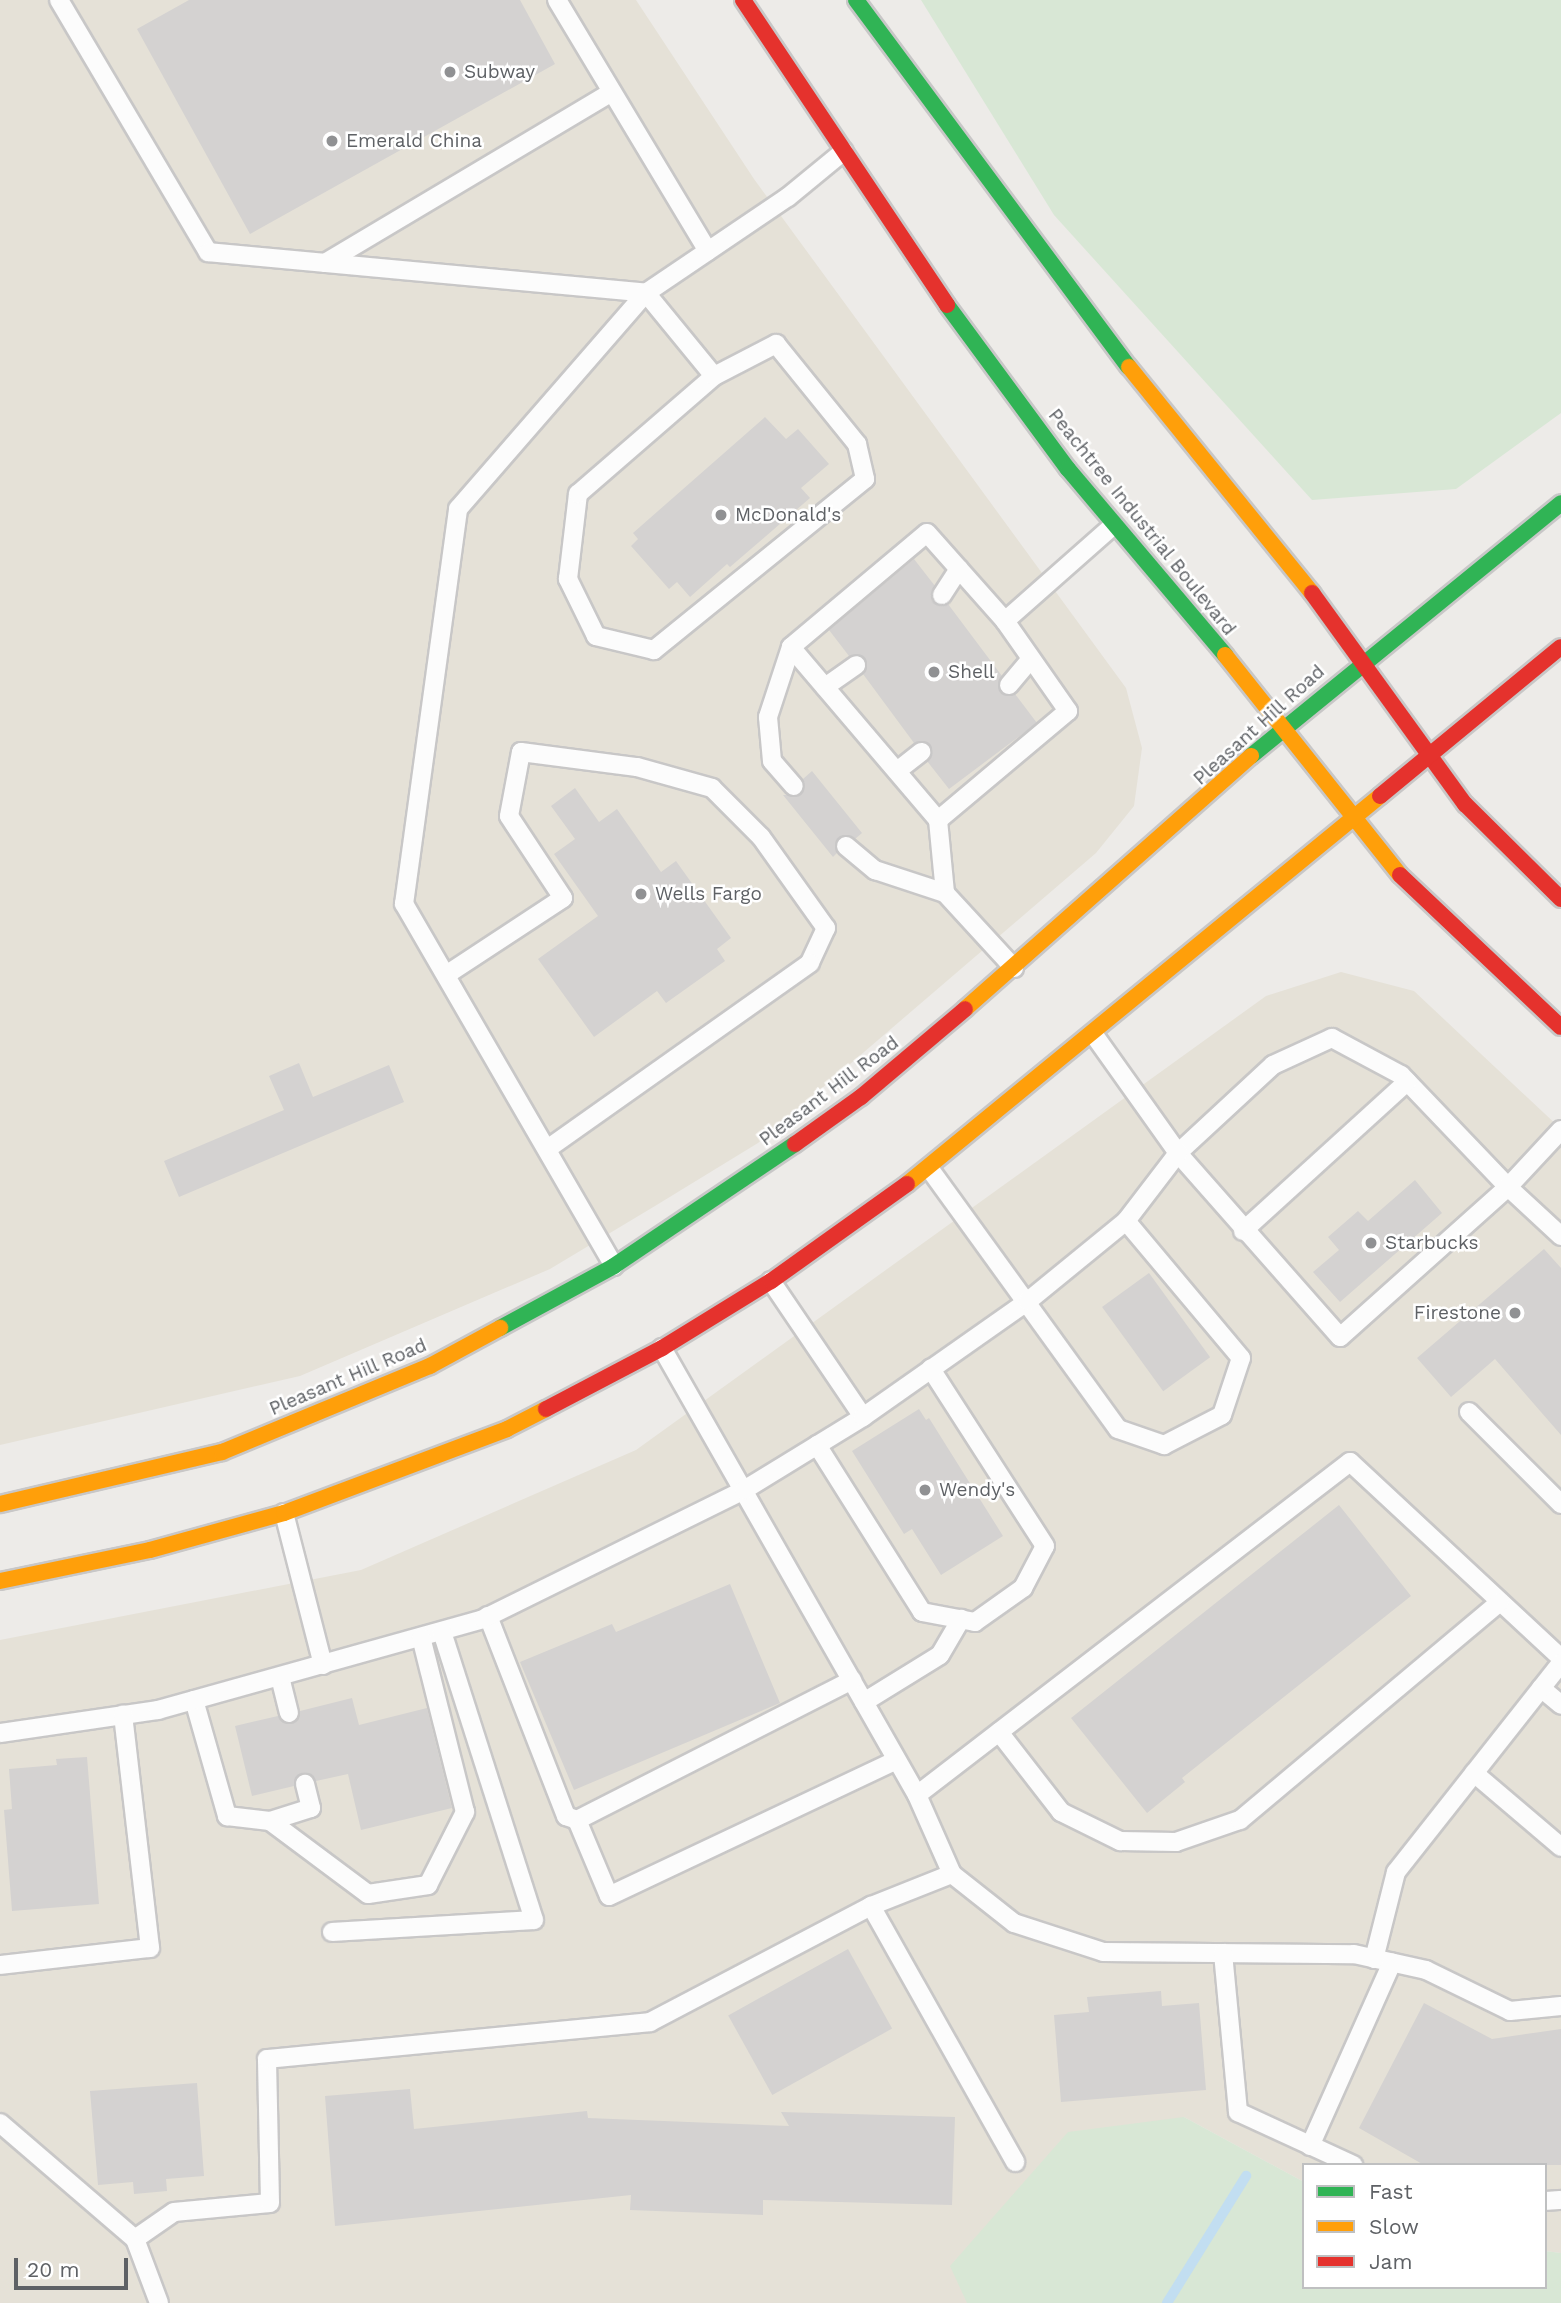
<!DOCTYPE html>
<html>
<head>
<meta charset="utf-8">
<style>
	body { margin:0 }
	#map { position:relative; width:1561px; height:2303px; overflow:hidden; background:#edebe8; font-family:"Work Sans",sans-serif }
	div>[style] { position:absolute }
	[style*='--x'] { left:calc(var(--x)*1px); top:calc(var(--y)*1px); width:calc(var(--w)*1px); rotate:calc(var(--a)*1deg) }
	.commercial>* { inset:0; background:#e5e1d7 }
	.green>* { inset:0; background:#d8e7d5 }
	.stream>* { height:10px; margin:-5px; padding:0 5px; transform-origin:5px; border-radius:5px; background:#c2def1 }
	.building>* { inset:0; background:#d4d2d1; transform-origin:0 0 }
	.roads { filter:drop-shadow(2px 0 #c8c7c7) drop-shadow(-2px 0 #c8c7c7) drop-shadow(0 2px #c8c7c7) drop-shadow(0 -2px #c8c7c7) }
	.lane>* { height:18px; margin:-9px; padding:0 9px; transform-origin:9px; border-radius:9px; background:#fcfcfc }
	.fast>* { height:16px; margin:-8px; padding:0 8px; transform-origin:8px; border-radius:8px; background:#30b455 }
	.slow>* { height:16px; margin:-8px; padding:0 8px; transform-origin:8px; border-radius:8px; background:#ff9f0a }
	.jam>* { height:16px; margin:-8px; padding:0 8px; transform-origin:8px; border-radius:8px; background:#e5322d }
	.dots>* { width:19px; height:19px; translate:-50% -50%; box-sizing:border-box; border:4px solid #fff; border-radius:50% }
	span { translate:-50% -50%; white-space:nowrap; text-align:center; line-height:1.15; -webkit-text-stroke:5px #fff; paint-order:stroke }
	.poi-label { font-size:19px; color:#5e6165 }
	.left { translate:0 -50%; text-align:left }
	.right { translate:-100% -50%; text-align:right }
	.street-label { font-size:19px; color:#5e6165 }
	.legend { position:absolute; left:1302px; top:2163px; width:245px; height:126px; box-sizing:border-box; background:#fff; border:2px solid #bfc0c1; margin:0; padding:9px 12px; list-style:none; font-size:21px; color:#5e6165 }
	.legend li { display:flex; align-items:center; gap:14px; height:35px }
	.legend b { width:35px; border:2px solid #bfc0c1 }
	.scale { position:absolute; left:14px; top:2258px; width:114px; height:32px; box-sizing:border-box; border:4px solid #5e6165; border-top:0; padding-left:9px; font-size:21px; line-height:24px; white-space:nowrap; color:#5e6165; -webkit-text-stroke:5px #fff; paint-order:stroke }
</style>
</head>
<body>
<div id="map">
	<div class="commercial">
		<i style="clip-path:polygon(0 0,636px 0,754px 179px,1126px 688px,1142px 748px,1134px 806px,1096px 853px,758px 1143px,655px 1206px,550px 1269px,300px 1376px,0 1445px)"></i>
		<i style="clip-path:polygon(1341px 972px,1414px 991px,1561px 1129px,1561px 2253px,1545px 2251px,1545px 2165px,1304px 2165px,1304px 2182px,1184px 2117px,967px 2303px,0 2303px,0 1640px,361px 1570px,636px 1450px,1266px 996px)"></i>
	</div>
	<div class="green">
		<i style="clip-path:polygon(921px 0,1561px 0,1561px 413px,1456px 489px,1312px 500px,1054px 215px)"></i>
		<i style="clip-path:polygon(1184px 2117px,1304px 2182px,1304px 2287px,1545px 2287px,1545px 2251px,1561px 2253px,1561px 2303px,967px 2303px,950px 2266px,1068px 2132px)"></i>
	</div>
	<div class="stream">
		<i style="--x:1167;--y:2303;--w:150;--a:-58.1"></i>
	</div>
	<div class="building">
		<i style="clip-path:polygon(189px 0,520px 0,555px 64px,250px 234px,137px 29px)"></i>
		<i style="clip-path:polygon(765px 417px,786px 439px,798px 429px,829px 464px,801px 488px,810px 498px,730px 567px,727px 564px,690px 597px,677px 582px,669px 589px,631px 546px,638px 539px,633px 533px)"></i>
		<i style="clip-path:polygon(914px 559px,935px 586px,932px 601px,941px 606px,948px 604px,1002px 676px,998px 684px,1001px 693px,1015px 694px,1037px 723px,949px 789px,927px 761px,930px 746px,914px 743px,863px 674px,865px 658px,849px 656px,829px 630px)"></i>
		<i style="clip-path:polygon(812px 771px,862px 833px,855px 839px,847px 835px,838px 838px,837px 853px,833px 857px,783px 795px,801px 795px,803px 779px)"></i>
		<i style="clip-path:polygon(575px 788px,599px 822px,617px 809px,661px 872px,676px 861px,731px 938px,717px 949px,725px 961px,666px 1003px,657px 991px,594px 1037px,538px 959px,598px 916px,554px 854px,575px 839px,551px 806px)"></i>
		<i style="clip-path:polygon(299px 1063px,313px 1097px,389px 1065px,404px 1102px,179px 1197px,164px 1161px,284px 1110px,269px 1076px)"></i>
		<i style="clip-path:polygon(1415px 1180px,1442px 1213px,1340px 1302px,1313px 1272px,1339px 1250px,1328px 1237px,1358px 1211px,1368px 1221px)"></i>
		<i style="clip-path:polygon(1544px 1249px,1561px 1268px,1561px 1435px,1495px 1359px,1451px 1397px,1417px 1358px)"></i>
		<i style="left:1149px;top:1273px;width:104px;height:58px;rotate:54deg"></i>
		<i style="clip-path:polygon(919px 1409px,926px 1420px,929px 1418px,1003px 1536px,941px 1575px,912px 1529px,904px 1534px,852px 1451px)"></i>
		<i style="clip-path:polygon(1339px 1505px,1411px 1596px,1182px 1778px,1185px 1782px,1147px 1813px,1071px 1718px)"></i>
		<i style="clip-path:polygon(730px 1584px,780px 1703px,574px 1790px,520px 1662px,612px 1624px,616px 1632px)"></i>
		<i style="clip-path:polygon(352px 1698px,359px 1725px,427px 1708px,452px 1808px,361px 1830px,348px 1774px,316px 1781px,303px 1773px,294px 1786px,252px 1796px,235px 1726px,278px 1716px,291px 1724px,300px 1711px)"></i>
		<i style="clip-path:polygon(87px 1757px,99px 1904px,12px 1911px,4px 1810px,12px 1809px,9px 1769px,57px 1765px,56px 1759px)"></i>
		<i style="left:848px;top:1949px;width:91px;height:137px;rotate:61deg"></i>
		<i style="clip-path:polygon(1161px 1991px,1162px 2006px,1199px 2003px,1206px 2090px,1061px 2102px,1054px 2015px,1089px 2012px,1087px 1997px)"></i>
		<i style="clip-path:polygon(1424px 2003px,1492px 2039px,1561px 2029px,1561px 2165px,1424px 2165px,1359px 2128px)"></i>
		<i style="clip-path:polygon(197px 2083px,204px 2176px,166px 2179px,167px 2191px,134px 2194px,133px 2182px,98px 2185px,90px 2091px)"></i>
		<i style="clip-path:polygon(410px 2089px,414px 2129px,587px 2111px,588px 2118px,789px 2126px,781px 2112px,955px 2117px,952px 2205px,763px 2200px,763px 2215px,630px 2210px,631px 2195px,335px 2226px,325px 2096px)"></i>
	</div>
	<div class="roads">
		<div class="lane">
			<i style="--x:59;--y:0;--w:293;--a:59.4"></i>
			<i style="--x:208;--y:252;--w:440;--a:5.3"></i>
			<i style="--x:646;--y:293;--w:171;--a:-34.1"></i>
			<i style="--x:788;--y:197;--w:72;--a:-39.4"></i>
			<i style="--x:557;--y:0;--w:293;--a:59"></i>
			<i style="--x:325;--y:263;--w:334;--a:-30.8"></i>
			<i style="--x:776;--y:344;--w:129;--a:51"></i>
			<i style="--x:857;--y:444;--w:36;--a:77"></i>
			<i style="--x:865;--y:479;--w:272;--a:141"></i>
			<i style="--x:654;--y:650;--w:60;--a:-166.4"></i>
			<i style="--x:596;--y:636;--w:64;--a:-116.2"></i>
			<i style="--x:568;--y:579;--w:86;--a:-83.3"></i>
			<i style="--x:578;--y:494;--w:180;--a:-40.9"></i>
			<i style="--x:714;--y:376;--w:70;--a:-27.3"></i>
			<i style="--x:942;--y:595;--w:31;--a:-57"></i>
			<i style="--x:1005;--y:621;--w:110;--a:55"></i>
			<i style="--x:1068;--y:711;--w:170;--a:140"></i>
			<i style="--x:938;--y:820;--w:227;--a:-130.4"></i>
			<i style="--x:791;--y:647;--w:177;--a:-40"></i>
			<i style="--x:927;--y:533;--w:118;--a:48.4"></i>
			<i style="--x:1005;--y:621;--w:145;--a:-41.4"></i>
			<i style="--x:791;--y:647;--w:74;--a:108.2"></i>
			<i style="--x:768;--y:717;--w:44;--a:84.8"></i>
			<i style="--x:772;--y:761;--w:33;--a:49"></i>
			<i style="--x:1009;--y:685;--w:34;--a:-50"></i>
			<i style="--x:825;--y:687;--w:38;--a:-35"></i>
			<i style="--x:897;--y:771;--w:31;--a:-38"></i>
			<i style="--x:938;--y:820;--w:73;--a:84.5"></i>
			<i style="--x:945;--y:893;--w:102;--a:47.4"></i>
			<i style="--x:846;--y:846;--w:38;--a:40"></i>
			<i style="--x:875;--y:870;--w:74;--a:18.2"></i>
			<i style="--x:446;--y:975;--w:140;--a:-33.3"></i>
			<i style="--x:563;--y:898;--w:98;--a:-123.4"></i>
			<i style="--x:509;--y:816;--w:65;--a:-79.4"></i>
			<i style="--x:521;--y:752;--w:117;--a:7.4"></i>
			<i style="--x:637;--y:767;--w:78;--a:15.6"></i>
			<i style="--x:712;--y:788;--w:69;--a:45"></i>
			<i style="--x:761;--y:837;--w:112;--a:54.5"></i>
			<i style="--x:826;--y:928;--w:38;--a:115"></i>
			<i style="--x:810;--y:963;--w:322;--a:144.7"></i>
			<i style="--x:1332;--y:1038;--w:78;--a:28.2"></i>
			<i style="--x:1401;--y:1075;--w:155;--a:46.3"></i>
			<i style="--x:1508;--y:1187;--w:225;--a:138.2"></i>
			<i style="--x:1340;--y:1337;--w:245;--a:-131.4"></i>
			<i style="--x:1178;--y:1153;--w:129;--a:-42.8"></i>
			<i style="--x:1273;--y:1065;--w:65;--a:-24.6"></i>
			<i style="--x:1561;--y:1130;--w:78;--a:132.9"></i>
			<i style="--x:1508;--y:1187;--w:72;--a:42.8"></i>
			<i style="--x:929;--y:1168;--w:322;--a:54.1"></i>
			<i style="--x:1118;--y:1429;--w:49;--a:19.2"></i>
			<i style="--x:1164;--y:1445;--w:65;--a:-27.3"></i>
			<i style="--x:1222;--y:1415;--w:60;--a:-71.6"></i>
			<i style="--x:1241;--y:1358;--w:179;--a:-130"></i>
			<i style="--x:1243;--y:1231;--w:222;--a:-42.3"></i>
			<i style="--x:614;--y:1266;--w:419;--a:-120.1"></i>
			<i style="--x:404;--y:904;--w:399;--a:-82.2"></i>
			<i style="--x:458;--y:509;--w:286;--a:-49"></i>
			<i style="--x:646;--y:293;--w:107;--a:50.7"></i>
			<i style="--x:771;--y:1281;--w:164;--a:55.9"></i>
			<i style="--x:662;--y:1348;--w:515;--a:60.3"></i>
			<i style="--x:1469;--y:1412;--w:130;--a:45"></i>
			<i style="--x:817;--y:1445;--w:197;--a:57.8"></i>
			<i style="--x:922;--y:1612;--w:54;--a:10.7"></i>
			<i style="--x:975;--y:1622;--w:59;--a:-35.3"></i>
			<i style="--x:1023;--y:1588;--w:47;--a:-62.4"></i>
			<i style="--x:1045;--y:1546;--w:211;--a:-122.8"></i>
			<i style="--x:284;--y:1513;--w:157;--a:75.6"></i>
			<i style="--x:488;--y:1616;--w:215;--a:68.7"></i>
			<i style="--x:566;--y:1816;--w:12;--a:20"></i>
			<i style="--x:1561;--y:1658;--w:288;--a:-137.1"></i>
			<i style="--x:1350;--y:1462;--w:546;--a:142.44"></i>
			<i style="--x:917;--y:1795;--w:86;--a:66.1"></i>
			<i style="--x:952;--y:1874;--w:79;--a:38.3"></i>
			<i style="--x:1014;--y:1923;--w:94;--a:18"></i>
			<i style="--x:1103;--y:1952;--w:251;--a:0.5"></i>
			<i style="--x:1354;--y:1954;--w:74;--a:12.5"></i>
			<i style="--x:1426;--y:1970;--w:93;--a:26"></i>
			<i style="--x:1510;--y:2011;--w:51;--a:-5.6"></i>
			<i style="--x:280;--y:1677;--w:37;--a:76"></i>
			<i style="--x:852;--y:1680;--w:309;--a:153"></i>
			<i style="--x:577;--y:1820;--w:82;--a:67.2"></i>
			<i style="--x:609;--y:1896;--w:318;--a:-25.3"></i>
			<i style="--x:1541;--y:1688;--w:26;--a:40"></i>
			<i style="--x:194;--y:1700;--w:121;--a:74.1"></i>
			<i style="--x:227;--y:1816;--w:43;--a:6.6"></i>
			<i style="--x:270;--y:1821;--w:43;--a:-17.6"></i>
			<i style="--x:311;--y:1808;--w:25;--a:-104"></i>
			<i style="--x:864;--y:1702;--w:89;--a:-31.7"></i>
			<i style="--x:940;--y:1655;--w:42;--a:-59.7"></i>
			<i style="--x:999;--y:1732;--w:101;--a:52.2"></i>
			<i style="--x:1061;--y:1812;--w:66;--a:26.2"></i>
			<i style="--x:1120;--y:1841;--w:56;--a:1"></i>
			<i style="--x:1176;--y:1842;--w:68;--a:-19"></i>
			<i style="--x:1240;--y:1820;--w:339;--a:-40"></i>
			<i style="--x:0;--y:1733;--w:160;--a:-8.3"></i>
			<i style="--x:158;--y:1710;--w:337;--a:-15.6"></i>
			<i style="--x:483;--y:1619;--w:291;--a:-26.3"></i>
			<i style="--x:744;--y:1490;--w:140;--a:-31.5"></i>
			<i style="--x:863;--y:1417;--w:202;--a:-35.1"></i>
			<i style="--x:1028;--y:1301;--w:127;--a:-39.2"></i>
			<i style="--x:1126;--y:1221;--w:86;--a:-52.6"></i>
			<i style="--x:1178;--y:1153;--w:143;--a:-125.4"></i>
			<i style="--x:1474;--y:1773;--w:114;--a:40.4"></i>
			<i style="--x:270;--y:1821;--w:122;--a:36.7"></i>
			<i style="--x:368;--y:1894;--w:61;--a:-8.5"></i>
			<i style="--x:428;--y:1885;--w:82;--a:-63.1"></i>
			<i style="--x:465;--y:1812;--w:180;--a:-104.1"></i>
			<i style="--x:871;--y:1906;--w:87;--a:-21.6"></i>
			<i style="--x:332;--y:1932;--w:202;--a:-3.4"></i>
			<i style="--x:534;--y:1920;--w:303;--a:-107.7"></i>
			<i style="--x:1223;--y:1953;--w:160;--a:84.6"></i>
			<i style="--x:1238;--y:2112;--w:127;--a:24.7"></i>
			<i style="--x:1374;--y:1959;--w:90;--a:-75.8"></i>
			<i style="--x:1396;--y:1872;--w:266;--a:-51.7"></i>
			<i style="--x:0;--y:1965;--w:151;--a:-6.5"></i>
			<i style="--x:150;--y:1948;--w:235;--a:-96.6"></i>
			<i style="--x:0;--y:2123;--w:178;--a:40.7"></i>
			<i style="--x:135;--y:2239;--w:68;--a:69.4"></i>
			<i style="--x:1310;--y:2146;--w:201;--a:-65.9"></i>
			<i style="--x:1545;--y:2201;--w:16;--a:-4"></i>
			<i style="--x:135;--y:2239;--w:47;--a:-34.7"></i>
			<i style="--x:174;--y:2212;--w:96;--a:-5.4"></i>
			<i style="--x:270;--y:2203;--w:144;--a:-91.2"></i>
			<i style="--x:267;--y:2059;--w:385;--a:-5.5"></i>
			<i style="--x:650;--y:2022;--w:250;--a:-27.7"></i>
			<i style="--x:871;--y:1906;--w:294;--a:60.6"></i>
		</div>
		<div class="fast">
			<i style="--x:856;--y:0;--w:457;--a:53.4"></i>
			<i style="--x:947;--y:305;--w:204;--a:53.6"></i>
			<i style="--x:1068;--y:469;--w:243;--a:49.8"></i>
			<i style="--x:1251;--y:756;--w:400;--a:-39.2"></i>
			<i style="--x:500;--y:1328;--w:130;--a:-28.5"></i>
			<i style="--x:614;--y:1266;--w:218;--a:-34"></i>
		</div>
		<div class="slow">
			<i style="--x:1129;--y:367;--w:291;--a:51"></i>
			<i style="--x:1225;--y:655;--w:281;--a:51.5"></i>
			<i style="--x:965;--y:1009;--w:382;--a:-41.5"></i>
			<i style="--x:907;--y:1184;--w:612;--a:-39.36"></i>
			<i style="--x:0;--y:1504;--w:228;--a:-13.2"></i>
			<i style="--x:222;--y:1452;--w:225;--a:-22.5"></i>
			<i style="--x:430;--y:1366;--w:80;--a:-28.5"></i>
			<i style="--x:0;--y:1581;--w:153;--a:-11.7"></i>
			<i style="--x:150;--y:1550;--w:139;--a:-15.4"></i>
			<i style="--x:284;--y:1513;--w:238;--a:-20.6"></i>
			<i style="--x:507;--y:1429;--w:44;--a:-27.1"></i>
		</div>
		<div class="jam">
			<i style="--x:743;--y:0;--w:367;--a:56.2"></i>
			<i style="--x:1312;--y:593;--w:261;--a:54.1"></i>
			<i style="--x:1465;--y:804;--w:135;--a:44.7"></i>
			<i style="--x:1380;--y:796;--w:234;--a:-39.5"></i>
			<i style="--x:1400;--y:875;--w:221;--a:43.4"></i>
			<i style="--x:795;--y:1144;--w:81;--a:-35.5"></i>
			<i style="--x:861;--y:1097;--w:136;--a:-40.2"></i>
			<i style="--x:546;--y:1409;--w:131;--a:-27.7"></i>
			<i style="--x:662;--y:1348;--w:128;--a:-31.6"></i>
			<i style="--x:771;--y:1281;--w:167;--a:-35.5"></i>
		</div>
	</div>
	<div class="dots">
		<i style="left:450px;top:72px;background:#909193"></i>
		<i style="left:332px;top:141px;background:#909193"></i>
		<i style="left:721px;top:515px;background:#909193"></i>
		<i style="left:934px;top:672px;background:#909193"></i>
		<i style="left:641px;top:894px;background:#909193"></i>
		<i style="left:1371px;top:1243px;background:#909193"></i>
		<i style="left:1515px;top:1313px;background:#909193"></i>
		<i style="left:925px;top:1490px;background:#909193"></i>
	</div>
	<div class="poi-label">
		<span class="left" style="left:464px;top:72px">Subway</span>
		<span class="left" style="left:346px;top:141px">Emerald China</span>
		<span class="left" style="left:735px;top:515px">McDonald's</span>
		<span class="left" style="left:948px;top:672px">Shell</span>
		<span class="left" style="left:655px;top:894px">Wells Fargo</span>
		<span class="left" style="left:1385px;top:1243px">Starbucks</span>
		<span class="right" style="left:1501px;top:1313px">Firestone</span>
		<span class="left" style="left:939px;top:1490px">Wendy's</span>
	</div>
	<div class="street-label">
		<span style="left:1142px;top:522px;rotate:51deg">Peachtree Industrial Boulevard</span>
		<span style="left:1259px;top:725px;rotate:-42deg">Pleasant Hill Road</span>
		<span style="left:829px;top:1091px;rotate:-37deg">Pleasant Hill Road</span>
		<span style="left:348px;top:1377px;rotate:-23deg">Pleasant Hill Road</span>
	</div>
	<ul class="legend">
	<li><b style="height:9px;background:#30b455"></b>Fast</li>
	<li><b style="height:9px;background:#ff9f0a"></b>Slow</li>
	<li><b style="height:9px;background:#e5322d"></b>Jam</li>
	</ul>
	<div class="scale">20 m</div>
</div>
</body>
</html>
